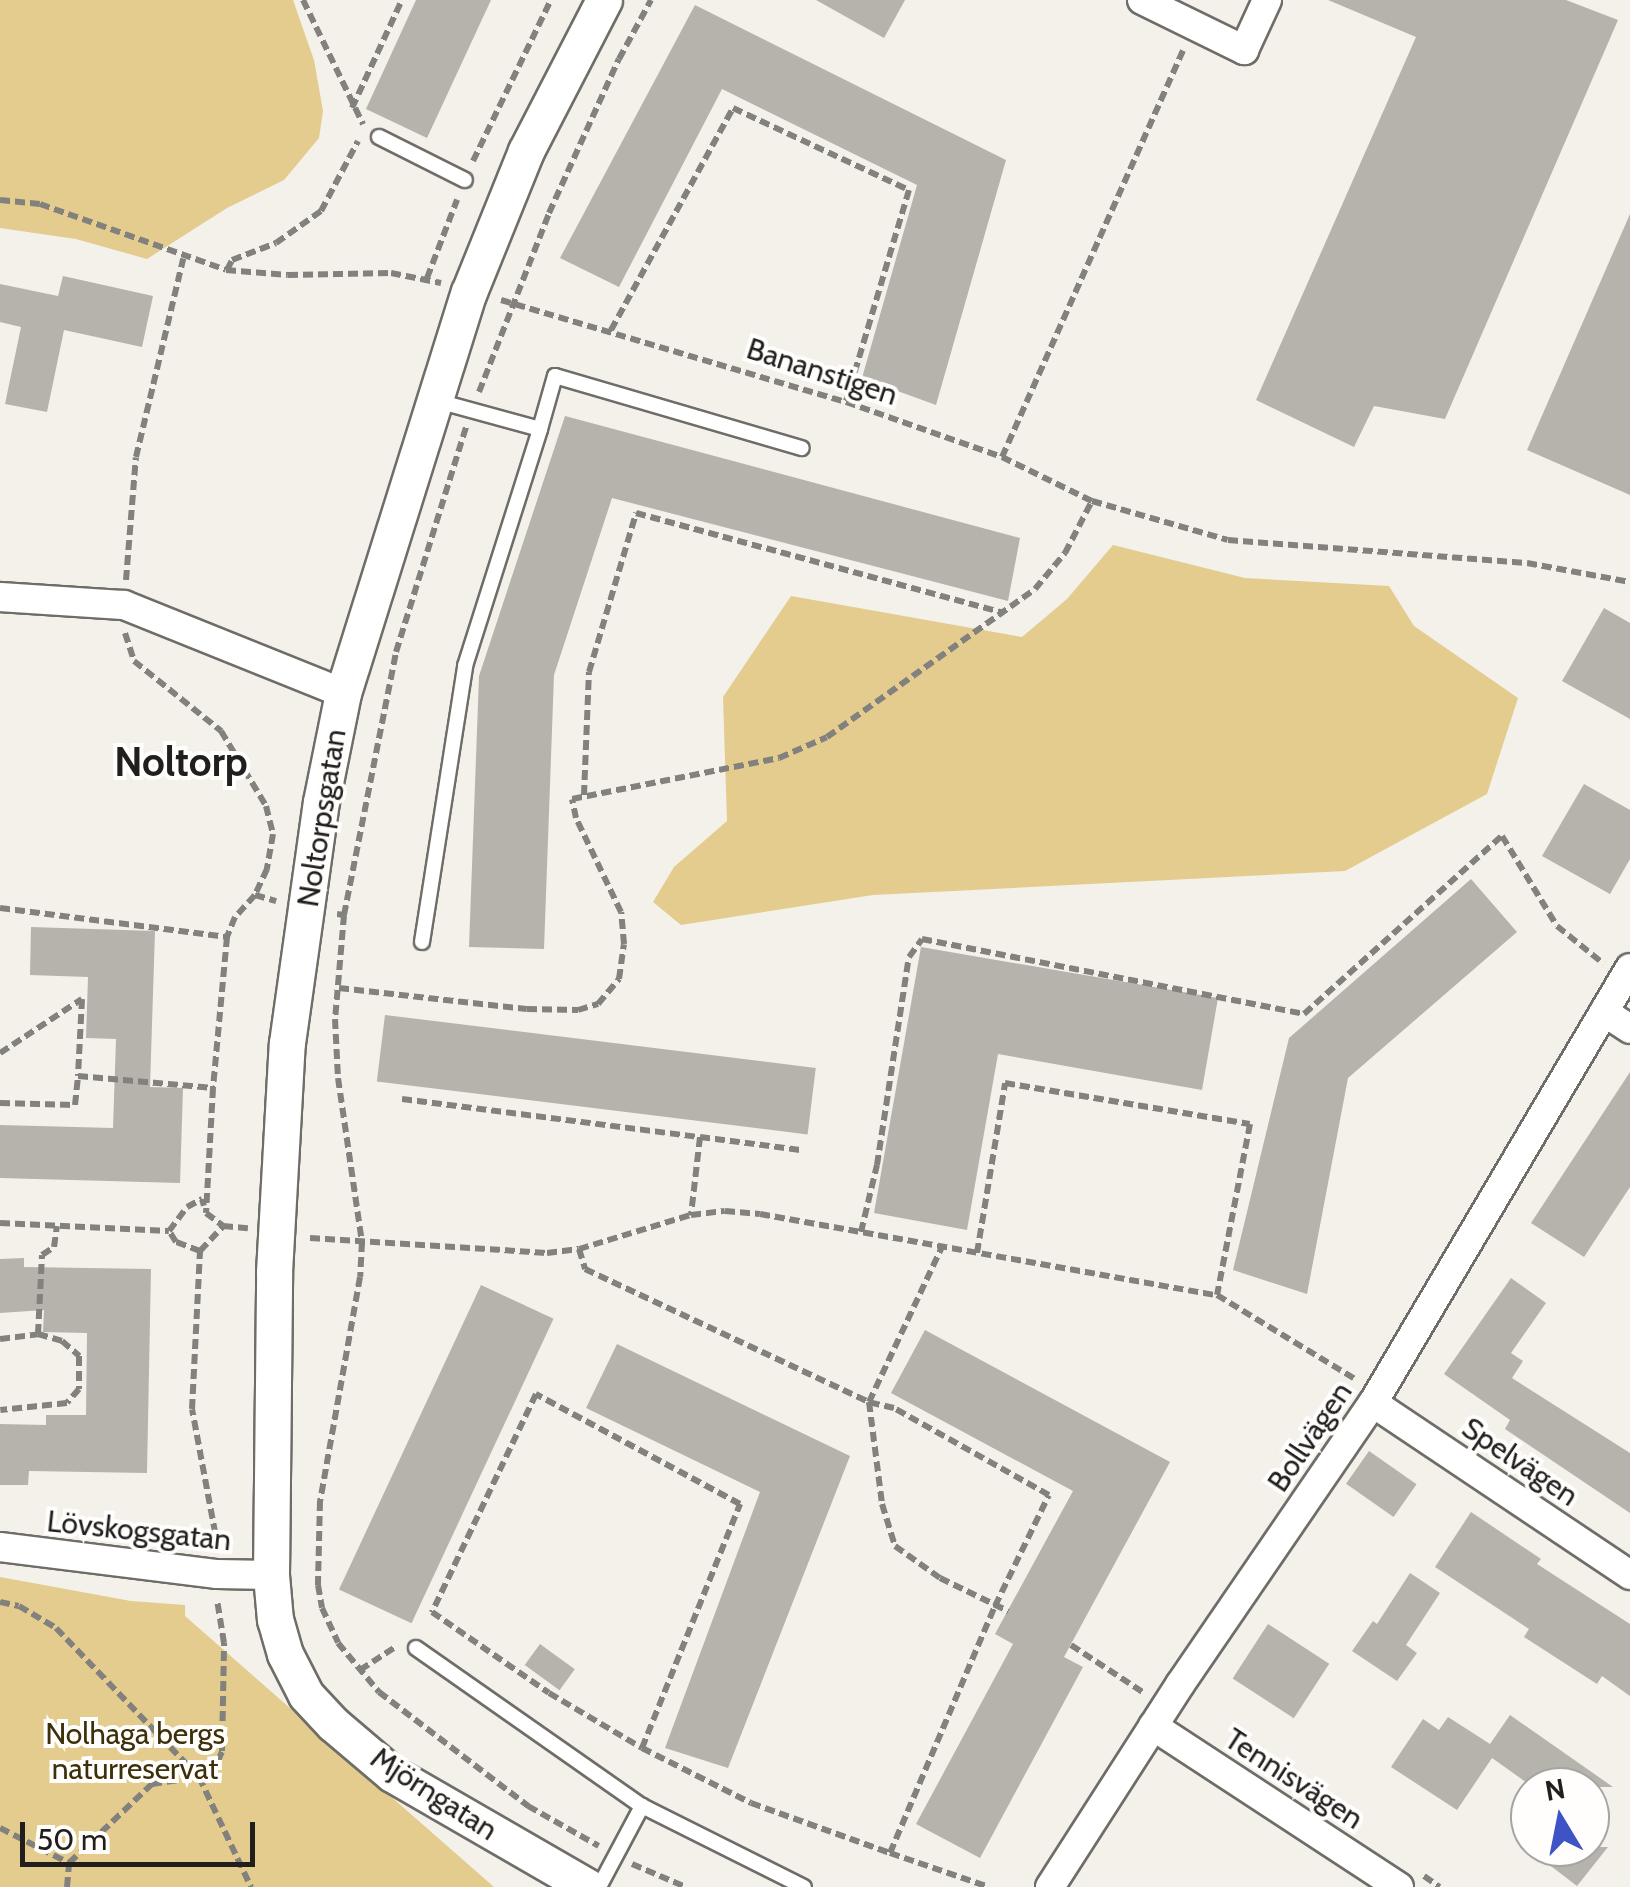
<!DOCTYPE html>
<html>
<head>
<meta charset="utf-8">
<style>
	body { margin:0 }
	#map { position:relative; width:1630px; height:1887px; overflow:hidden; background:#f3f1ea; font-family:Cabin,sans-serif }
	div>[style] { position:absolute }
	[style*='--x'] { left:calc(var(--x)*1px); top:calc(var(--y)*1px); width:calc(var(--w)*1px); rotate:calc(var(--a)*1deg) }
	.green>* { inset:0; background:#e3cc8d }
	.building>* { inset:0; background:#b5b3ac; transform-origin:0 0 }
	.path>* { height:6px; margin-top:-3px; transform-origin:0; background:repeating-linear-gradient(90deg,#83817d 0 10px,transparent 0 15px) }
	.roads { filter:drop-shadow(2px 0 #6f6d67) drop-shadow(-2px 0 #6f6d67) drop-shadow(0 2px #6f6d67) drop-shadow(0 -2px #6f6d67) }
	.service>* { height:14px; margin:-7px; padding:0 7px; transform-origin:7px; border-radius:7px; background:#fff }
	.minor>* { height:28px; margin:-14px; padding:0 14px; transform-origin:14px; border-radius:14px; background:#fff }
	.tertiary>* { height:35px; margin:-17.5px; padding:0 17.5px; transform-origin:17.5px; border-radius:17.5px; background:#fff }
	span { translate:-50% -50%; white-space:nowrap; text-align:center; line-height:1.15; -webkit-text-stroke:8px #fffefd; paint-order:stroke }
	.street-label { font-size:30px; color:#201f1d }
	.park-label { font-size:30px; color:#3c300a }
	.district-label { font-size:40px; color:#201f1d; font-weight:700 }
	.north { position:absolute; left:1510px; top:1767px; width:100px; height:100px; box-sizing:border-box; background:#fffefd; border:2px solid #a6a5a3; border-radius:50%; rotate:350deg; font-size:28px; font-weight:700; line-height:40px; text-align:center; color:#201f1d }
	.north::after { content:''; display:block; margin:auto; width:35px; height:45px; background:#3d53c6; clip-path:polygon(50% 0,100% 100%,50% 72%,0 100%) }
	.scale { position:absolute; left:20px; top:1822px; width:235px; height:45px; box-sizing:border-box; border:5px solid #201f1d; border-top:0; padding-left:12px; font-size:30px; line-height:35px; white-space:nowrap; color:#201f1d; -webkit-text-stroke:8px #fffefd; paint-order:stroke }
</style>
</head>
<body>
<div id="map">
	<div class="green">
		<i style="clip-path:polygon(0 0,293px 0,314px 60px,323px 111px,319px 138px,284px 180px,227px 208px,147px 259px,76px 239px,0 228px)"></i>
		<i style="clip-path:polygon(1113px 545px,1245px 578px,1389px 586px,1414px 626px,1518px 698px,1487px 794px,1345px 871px,873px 895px,681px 925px,653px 902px,674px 867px,727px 821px,723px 697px,791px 596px,1022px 637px,1067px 599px)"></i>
		<i style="clip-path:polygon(0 1577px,131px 1601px,185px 1605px,185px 1616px,494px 1887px,0 1887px)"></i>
	</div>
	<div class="building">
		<i style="clip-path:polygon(416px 0,491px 0,427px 138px,366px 109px)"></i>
		<i style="clip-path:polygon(816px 0,905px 0,884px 38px)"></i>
		<i style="clip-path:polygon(1328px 0,1566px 0,1618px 20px,1445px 419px,1374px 406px,1354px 447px,1256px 400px,1416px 37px)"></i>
		<i style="clip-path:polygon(695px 5px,1006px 160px,936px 405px,862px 378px,917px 185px,722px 89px,619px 287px,560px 258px)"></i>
		<i style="clip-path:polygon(1630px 214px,1630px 495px,1527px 450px)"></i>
		<i style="clip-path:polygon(63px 276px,153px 296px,142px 347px,64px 330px,47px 412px,5px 404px,21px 327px,0 322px,0 284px,58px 296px)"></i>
		<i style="clip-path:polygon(565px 416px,1020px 538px,1008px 601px,612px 498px,554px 675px,544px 949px,469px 947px,479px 676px)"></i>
		<i style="clip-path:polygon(1604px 608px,1630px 623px,1630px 719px,1562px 681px)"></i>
		<i style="clip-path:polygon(1584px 784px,1630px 810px,1630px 859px,1610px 894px,1542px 856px)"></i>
		<i style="clip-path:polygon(1471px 879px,1517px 932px,1348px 1078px,1307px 1294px,1233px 1270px,1289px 1038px)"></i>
		<i style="clip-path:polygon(31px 927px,155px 931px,150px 1087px,183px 1088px,180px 1183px,0 1178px,0 1125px,113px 1128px,116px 1039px,86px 1038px,88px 977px,30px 975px)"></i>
		<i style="clip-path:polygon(921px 947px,1218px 998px,1202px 1090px,998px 1054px,967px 1230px,874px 1213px)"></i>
		<i style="left:385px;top:1015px;width:434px;height:67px;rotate:7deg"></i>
		<i style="clip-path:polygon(1630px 1072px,1630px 1187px,1584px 1257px,1531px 1223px)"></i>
		<i style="clip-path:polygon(24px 1258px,24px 1267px,151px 1269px,147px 1473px,29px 1471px,28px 1485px,0 1485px,0 1424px,46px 1425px,46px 1415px,86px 1415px,87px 1333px,43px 1332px,44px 1310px,0 1313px,0 1259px)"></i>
		<i style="clip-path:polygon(1511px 1278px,1546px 1303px,1511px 1353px,1523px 1361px,1512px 1378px,1630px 1453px,1630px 1513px,1505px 1429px,1510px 1420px,1444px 1374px)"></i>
		<i style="left:481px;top:1285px;width:80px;height:336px;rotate:25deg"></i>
		<i style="clip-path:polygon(925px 1330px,1170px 1462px,1064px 1657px,1083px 1667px,980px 1858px,916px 1824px,1013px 1644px,995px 1634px,1073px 1491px,891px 1393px)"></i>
		<i style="clip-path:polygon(617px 1344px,850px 1456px,728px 1768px,665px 1748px,760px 1492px,586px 1408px)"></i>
		<i style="left:1369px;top:1451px;width:58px;height:40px;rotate:35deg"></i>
		<i style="clip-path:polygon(1471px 1512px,1541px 1559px,1537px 1564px,1630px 1624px,1630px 1696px,1602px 1676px,1597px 1684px,1524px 1637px,1529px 1629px,1435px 1567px)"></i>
		<i style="clip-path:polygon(1410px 1573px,1440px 1593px,1406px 1645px,1417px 1653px,1397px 1681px,1352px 1651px,1373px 1621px,1377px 1624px)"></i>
		<i style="left:1268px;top:1624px;width:73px;height:65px;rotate:33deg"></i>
		<i style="left:540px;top:1644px;width:43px;height:26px;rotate:36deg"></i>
		<i style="clip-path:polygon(1510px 1715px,1613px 1787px,1558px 1787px,1538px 1773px,1530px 1785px,1492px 1758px,1457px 1810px,1391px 1767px,1423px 1719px,1439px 1730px,1448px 1717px,1490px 1744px)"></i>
		<i style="clip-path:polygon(1526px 1847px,1608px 1847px,1577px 1886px)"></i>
	</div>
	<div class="path">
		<i style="--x:303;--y:0;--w:138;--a:64.2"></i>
		<i style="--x:352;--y:108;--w:119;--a:-65.2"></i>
		<i style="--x:473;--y:161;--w:179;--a:-64.2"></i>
		<i style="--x:0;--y:200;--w:40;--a:5.7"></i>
		<i style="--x:40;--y:204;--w:197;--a:19.5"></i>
		<i style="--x:226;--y:270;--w:62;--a:4.6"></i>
		<i style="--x:288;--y:275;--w:103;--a:-1.1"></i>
		<i style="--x:391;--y:273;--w:51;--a:11.3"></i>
		<i style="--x:227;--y:270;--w:11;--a:-63"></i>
		<i style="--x:232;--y:260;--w:47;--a:-21.1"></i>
		<i style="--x:276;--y:243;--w:55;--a:-35.4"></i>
		<i style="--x:321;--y:211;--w:79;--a:-62.1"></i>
		<i style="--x:427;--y:278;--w:84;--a:-69"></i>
		<i style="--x:501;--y:300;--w:360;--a:16.5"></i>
		<i style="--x:846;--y:402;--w:165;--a:19.4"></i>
		<i style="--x:1002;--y:457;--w:100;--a:26.1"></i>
		<i style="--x:1092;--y:501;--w:141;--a:16"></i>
		<i style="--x:1228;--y:540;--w:300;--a:4.4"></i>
		<i style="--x:1527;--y:563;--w:105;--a:10.5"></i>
		<i style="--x:611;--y:330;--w:253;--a:-61.2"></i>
		<i style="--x:733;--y:108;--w:194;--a:25"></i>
		<i style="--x:909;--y:190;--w:221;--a:106.6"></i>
		<i style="--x:479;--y:392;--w:192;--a:-68.6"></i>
		<i style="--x:549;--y:213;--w:169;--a:-65.6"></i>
		<i style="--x:619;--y:59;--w:67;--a:-61.5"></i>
		<i style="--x:1002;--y:457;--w:445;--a:-66"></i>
		<i style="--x:126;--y:580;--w:123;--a:-85.4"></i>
		<i style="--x:136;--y:457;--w:204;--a:-76.6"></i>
		<i style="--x:125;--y:633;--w:29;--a:72"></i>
		<i style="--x:134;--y:661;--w:112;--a:38.8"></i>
		<i style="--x:221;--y:731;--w:87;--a:59"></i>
		<i style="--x:266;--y:806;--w:29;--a:76"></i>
		<i style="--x:273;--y:834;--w:36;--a:100"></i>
		<i style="--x:267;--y:869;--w:29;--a:115"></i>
		<i style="--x:255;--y:895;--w:30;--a:132"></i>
		<i style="--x:235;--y:917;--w:22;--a:112"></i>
		<i style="--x:227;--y:937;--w:152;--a:95.3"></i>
		<i style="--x:213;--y:1088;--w:125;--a:93.2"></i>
		<i style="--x:206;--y:1213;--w:21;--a:37"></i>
		<i style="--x:223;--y:1226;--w:25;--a:5"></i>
		<i style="--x:584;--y:795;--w:123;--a:-87.7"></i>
		<i style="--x:589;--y:672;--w:166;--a:-73.5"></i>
		<i style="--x:636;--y:513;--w:380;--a:15.2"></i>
		<i style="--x:255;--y:895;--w:22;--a:16"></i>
		<i style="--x:0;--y:908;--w:229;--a:7.3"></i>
		<i style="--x:337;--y:914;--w:7;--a:8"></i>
		<i style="--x:344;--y:915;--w:104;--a:94.9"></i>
		<i style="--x:335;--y:1019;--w:59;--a:87.1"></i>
		<i style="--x:338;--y:1078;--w:166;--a:81.7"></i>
		<i style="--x:362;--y:1242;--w:35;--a:93"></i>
		<i style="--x:360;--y:1277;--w:228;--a:100.1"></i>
		<i style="--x:320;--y:1501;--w:84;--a:91.4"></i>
		<i style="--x:318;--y:1585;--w:23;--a:80"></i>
		<i style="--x:322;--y:1608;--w:38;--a:65"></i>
		<i style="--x:338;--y:1643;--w:64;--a:50.1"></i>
		<i style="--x:379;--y:1692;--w:188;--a:37.4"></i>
		<i style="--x:528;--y:1806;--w:81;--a:29.4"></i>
		<i style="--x:344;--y:915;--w:268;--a:-78.8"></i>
		<i style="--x:396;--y:652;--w:236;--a:-72.7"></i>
		<i style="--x:339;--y:988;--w:189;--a:6.4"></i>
		<i style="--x:527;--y:1009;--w:51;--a:1.1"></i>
		<i style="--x:578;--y:1010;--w:21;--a:-17"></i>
		<i style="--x:598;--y:1004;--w:33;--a:-50"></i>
		<i style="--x:619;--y:979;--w:35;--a:-82"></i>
		<i style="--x:624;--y:944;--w:32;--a:-95"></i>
		<i style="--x:621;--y:912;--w:104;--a:-115.6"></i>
		<i style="--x:576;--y:818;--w:19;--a:-102"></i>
		<i style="--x:572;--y:799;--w:211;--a:-11.2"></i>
		<i style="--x:779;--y:758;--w:52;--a:-23.6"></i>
		<i style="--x:827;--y:737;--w:255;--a:-35.4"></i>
		<i style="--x:1035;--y:589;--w:47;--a:-50.2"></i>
		<i style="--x:1065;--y:553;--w:59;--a:-62.6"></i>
		<i style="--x:0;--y:1053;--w:98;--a:-33.4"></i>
		<i style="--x:82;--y:999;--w:77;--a:93"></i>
		<i style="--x:78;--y:1076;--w:136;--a:5.1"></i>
		<i style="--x:402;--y:1099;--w:300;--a:7.3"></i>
		<i style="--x:700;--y:1137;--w:79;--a:96.6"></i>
		<i style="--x:0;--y:1103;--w:75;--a:1.5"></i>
		<i style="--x:75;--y:1105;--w:29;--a:-84"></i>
		<i style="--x:700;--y:1137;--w:101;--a:7.4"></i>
		<i style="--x:0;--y:1223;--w:169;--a:2.7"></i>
		<i style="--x:861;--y:1232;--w:69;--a:-76.6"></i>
		<i style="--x:877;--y:1165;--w:210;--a:-81.3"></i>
		<i style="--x:909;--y:957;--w:22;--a:-54"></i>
		<i style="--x:922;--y:939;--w:389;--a:11.1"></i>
		<i style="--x:1304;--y:1014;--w:266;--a:-42"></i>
		<i style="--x:1502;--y:836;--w:105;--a:58.6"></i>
		<i style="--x:1557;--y:926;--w:60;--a:39"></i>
		<i style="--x:310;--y:1238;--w:237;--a:3.6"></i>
		<i style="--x:547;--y:1253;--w:32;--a:-7"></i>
		<i style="--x:579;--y:1249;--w:117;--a:-16.9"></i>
		<i style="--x:691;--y:1215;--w:34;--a:-7"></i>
		<i style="--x:725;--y:1211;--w:35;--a:5"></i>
		<i style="--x:760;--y:1214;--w:464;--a:10.1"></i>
		<i style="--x:1217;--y:1295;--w:164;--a:31.3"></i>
		<i style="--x:579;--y:1249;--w:21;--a:73"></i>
		<i style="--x:585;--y:1269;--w:314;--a:25.1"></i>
		<i style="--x:869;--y:1402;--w:103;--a:82.7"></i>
		<i style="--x:882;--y:1504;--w:44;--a:72.8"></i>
		<i style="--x:895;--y:1546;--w:55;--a:35.4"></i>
		<i style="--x:940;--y:1578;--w:76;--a:25.9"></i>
		<i style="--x:200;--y:1251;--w:26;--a:-159"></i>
		<i style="--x:176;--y:1242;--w:13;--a:-122"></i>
		<i style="--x:169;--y:1231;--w:30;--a:-53"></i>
		<i style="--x:187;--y:1207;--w:17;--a:-28"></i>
		<i style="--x:202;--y:1199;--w:7;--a:74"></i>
		<i style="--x:977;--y:1253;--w:172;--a:-80.6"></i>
		<i style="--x:1005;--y:1083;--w:248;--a:9.5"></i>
		<i style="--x:1250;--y:1124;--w:174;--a:100.9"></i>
		<i style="--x:38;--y:1334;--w:79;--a:-87.1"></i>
		<i style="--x:42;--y:1255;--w:14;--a:-34"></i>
		<i style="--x:54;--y:1247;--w:21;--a:-82"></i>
		<i style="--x:0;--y:1339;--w:38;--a:-7"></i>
		<i style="--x:38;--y:1334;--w:25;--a:16"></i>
		<i style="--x:62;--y:1341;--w:23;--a:41"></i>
		<i style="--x:79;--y:1356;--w:33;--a:90"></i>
		<i style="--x:79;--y:1389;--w:18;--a:131"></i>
		<i style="--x:67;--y:1403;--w:67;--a:174"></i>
		<i style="--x:218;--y:1548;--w:141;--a:-100.6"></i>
		<i style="--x:192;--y:1409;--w:158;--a:-87.1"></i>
		<i style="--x:200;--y:1251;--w:34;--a:-47"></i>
		<i style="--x:0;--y:1602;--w:19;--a:12"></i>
		<i style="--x:19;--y:1606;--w:43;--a:30.7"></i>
		<i style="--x:56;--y:1628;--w:207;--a:46.2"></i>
		<i style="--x:199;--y:1777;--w:122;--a:64.7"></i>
		<i style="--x:1071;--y:1645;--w:87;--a:33.3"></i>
		<i style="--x:360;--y:1670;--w:44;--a:-33"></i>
		<i style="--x:642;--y:1748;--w:263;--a:-68.1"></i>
		<i style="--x:740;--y:1504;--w:232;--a:-151.7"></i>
		<i style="--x:536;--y:1394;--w:242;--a:115.5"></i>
		<i style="--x:432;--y:1612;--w:142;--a:34.7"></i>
		<i style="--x:549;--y:1693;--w:108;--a:30.6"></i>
		<i style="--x:642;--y:1748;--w:122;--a:26.8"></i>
		<i style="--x:751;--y:1803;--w:148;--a:19.8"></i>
		<i style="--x:890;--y:1853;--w:268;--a:-67"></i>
		<i style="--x:995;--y:1606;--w:123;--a:-64.1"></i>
		<i style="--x:1049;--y:1495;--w:178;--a:-150.7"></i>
		<i style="--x:894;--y:1408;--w:26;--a:-167"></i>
		<i style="--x:869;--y:1402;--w:171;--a:-64.8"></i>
		<i style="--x:0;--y:1828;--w:77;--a:26.9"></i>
		<i style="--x:890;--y:1853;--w:105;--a:19"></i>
		<i style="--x:632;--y:1864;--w:59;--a:23.1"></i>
		<i style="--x:1424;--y:1876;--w:19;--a:35"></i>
		<i style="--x:67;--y:1887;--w:24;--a:-85"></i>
		<i style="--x:69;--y:1863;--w:115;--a:-43.6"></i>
		<i style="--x:152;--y:1784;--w:61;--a:-8.5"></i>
		<i style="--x:212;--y:1775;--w:26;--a:-67"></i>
		<i style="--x:222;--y:1751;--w:108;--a:-88.9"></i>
		<i style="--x:224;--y:1643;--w:44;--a:-99.2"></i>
	</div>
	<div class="roads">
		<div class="service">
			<i style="--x:379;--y:137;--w:96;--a:26.6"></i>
			<i style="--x:540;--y:429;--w:55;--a:-74.2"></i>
			<i style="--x:555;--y:376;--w:257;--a:16.3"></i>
			<i style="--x:422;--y:942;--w:279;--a:-81.1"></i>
			<i style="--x:465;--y:666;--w:249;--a:-72.4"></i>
			<i style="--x:540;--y:429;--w:110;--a:-164.7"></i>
			<i style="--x:416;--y:1648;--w:276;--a:35"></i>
			<i style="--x:642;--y:1806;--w:181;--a:26.6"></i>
			<i style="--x:599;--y:1887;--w:92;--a:-62"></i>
		</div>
		<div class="minor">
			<i style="--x:1142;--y:0;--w:114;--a:26.1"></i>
			<i style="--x:1244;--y:50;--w:55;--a:-65.3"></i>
			<i style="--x:0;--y:597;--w:124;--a:3.7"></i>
			<i style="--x:124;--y:605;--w:236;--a:21.9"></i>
			<i style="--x:1604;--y:1012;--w:31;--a:33"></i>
			<i style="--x:1373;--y:1403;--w:309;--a:33.8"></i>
			<i style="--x:0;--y:1547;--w:219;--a:7.1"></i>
			<i style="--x:217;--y:1574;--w:54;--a:1.1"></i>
			<i style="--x:1153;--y:1726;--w:294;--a:33.2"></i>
			<i style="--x:1050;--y:1887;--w:242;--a:-57.3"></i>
			<i style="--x:1181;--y:1683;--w:340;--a:-55.6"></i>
			<i style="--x:1373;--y:1403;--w:505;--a:-59.43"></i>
		</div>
		<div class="tertiary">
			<i style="--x:588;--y:1887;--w:226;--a:-150"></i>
			<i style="--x:392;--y:1774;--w:77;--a:-139.7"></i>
			<i style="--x:333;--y:1724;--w:40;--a:-133"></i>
			<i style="--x:306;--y:1695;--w:46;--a:-117.1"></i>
			<i style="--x:285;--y:1654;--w:35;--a:-106"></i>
			<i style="--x:275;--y:1620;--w:45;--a:-95.1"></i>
			<i style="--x:271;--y:1575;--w:303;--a:-89.4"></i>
			<i style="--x:274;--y:1272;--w:229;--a:-86.8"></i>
			<i style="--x:287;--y:1043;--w:243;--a:-82"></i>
			<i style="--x:321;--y:802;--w:111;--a:-78.6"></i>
			<i style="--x:343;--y:693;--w:420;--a:-72.6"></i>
			<i style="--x:469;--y:292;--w:152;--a:-68"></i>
			<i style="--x:526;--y:151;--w:170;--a:-62.7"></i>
		</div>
	</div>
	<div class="street-label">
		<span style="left:822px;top:372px;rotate:18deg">Bananstigen</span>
		<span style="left:322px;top:818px;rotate:-81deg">Noltorpsgatan</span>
		<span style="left:1310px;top:1437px;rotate:-56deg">Bollvägen</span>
		<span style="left:1520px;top:1462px;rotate:34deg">Spelvägen</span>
		<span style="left:139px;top:1531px;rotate:6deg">Lövskogsgatan</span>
		<span style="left:1294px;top:1779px;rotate:33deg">Tennisvägen</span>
		<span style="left:434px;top:1794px;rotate:33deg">Mjörngatan</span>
	</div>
	<div class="park-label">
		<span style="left:135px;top:1751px">Nolhaga bergs<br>naturreservat</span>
	</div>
	<div class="district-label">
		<span style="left:181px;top:762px">Noltorp</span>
	</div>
	<div class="north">N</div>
	<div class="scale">50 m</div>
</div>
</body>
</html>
